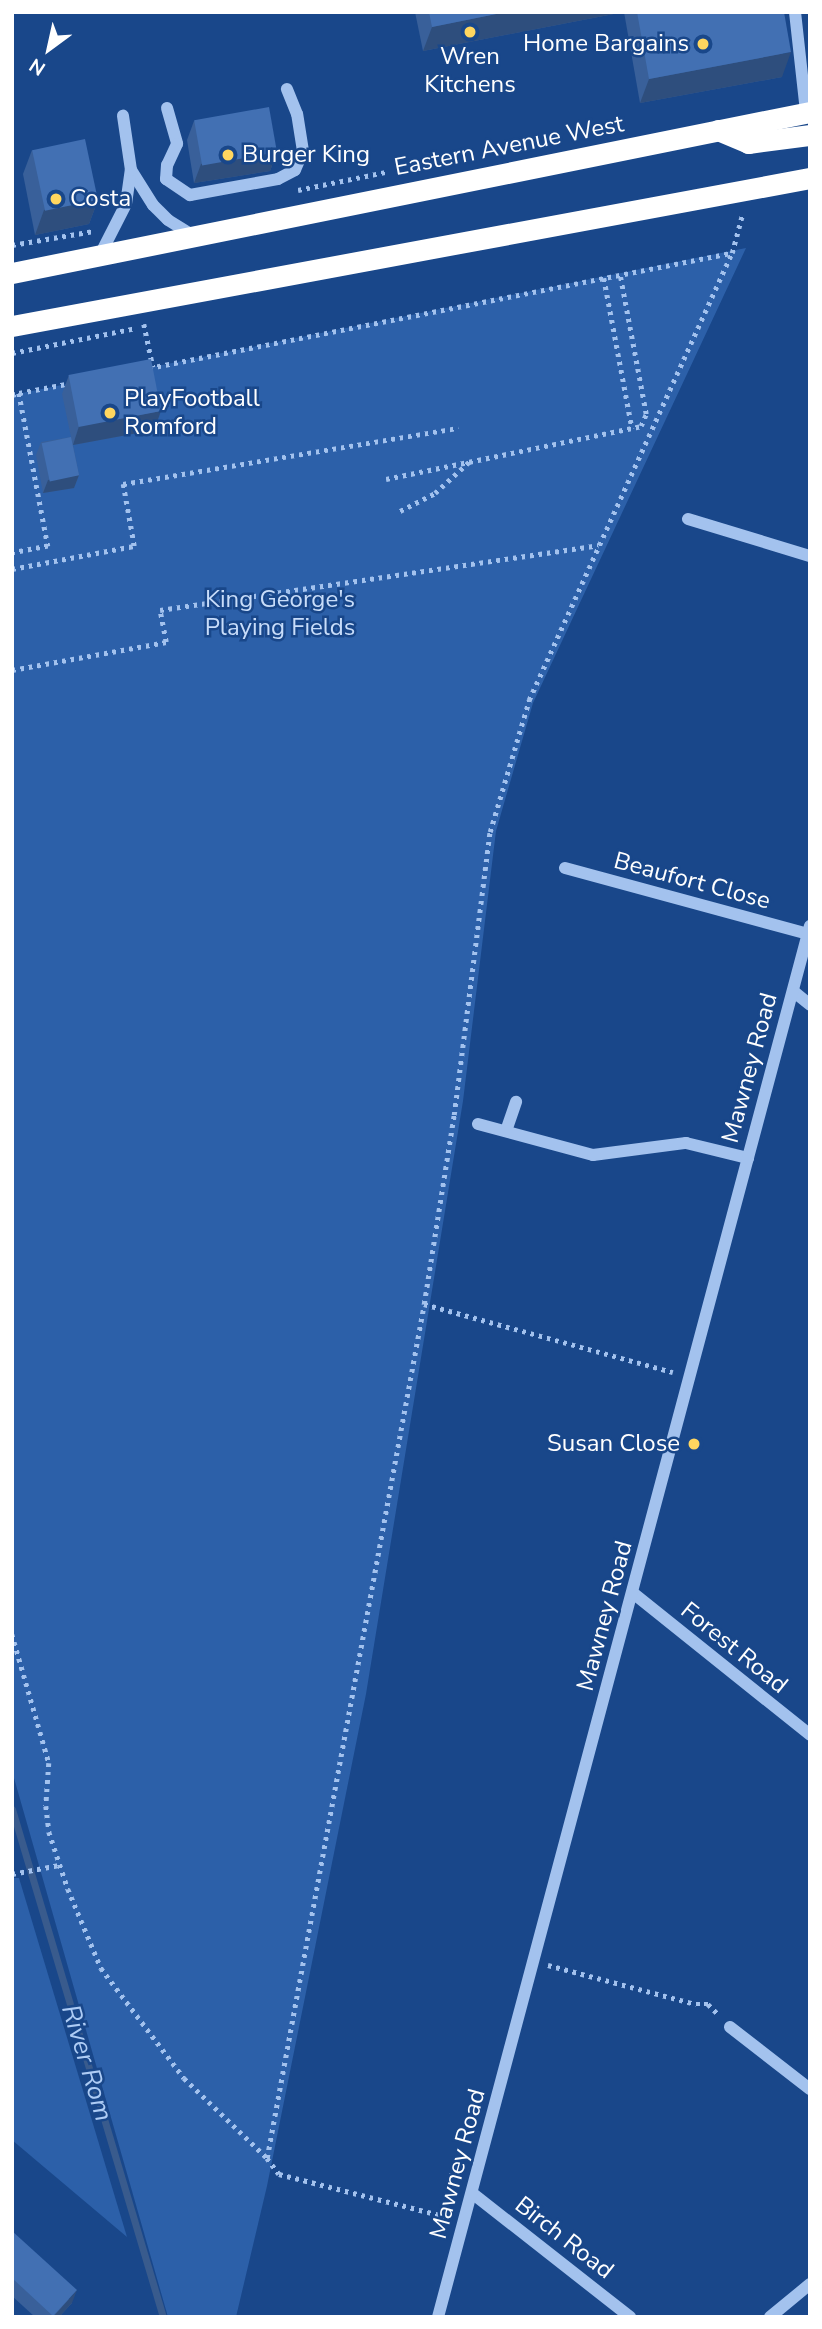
<!DOCTYPE html>
<html>
<head>
<meta charset="utf-8">
<style>
	body { margin:0 }
	#map { position:relative; width:822px; height:2329px; overflow:hidden; background:#19478a; font-family:"Nunito Sans",sans-serif }
	div>[style] { position:absolute }
	[style*='--x'] { left:calc(var(--x)*1px); top:calc(var(--y)*1px); width:calc(var(--w)*1px); rotate:calc(var(--a)*1deg) }
	.green>* { inset:0; background:#2c60a9 }
	.stream>* { height:7px; margin:-3.5px; padding:0 3.5px; transform-origin:3.5px; border-radius:3.5px; background:#395b8d }
	.path>* { height:4.5px; margin-top:-2.25px; transform-origin:0; background:repeating-linear-gradient(90deg,#a3c2ee 0 3.5px,transparent 0 8.5px) }
	.minor>* { height:12px; margin:-6px; padding:0 6px; transform-origin:6px; border-radius:6px; background:#a3c2ee }
	.highway>* { height:21px; margin:-10.5px; padding:0 10.5px; transform-origin:10.5px; border-radius:10.5px; background:#fff }
	.wall>* { inset:0; background:#39609a }
	.shaded-wall>* { inset:0; background:#2e4e7d }
	.building>* { inset:0; background:#4270b3; transform-origin:0 0 }
	.dots>* { width:19px; height:19px; translate:-50% -50%; box-sizing:border-box; border:4px solid #19478a; border-radius:50% }
	span { translate:-50% -50%; white-space:nowrap; text-align:center; line-height:1.15; -webkit-text-stroke:5px #19478a; paint-order:stroke }
	.poi-label { font-size:24px; color:#fff }
	.right { translate:-100% -50%; text-align:right }
	.left { translate:0 -50%; text-align:left }
	.street-label { font-size:24px; color:#fff }
	.park-label { font-size:24px; color:#c8ddfa }
	.water-label { font-size:26px; color:#aeccf5; font-style:italic }
	.frame { position:absolute; inset:0; border:14px solid #fff; pointer-events:none }
	.north { position:absolute; left:14px; top:14px; width:70px; height:70px; -webkit-text-stroke:5px #19478a; paint-order:stroke; rotate:213deg; font-size:19px; font-weight:700; line-height:28px; text-align:center; color:#fff }
	.north::after { content:''; display:block; margin:auto; width:24px; height:32px; background:#fff; clip-path:polygon(50% 0,100% 100%,50% 72%,0 100%) }
</style>
</head>
<body>
<div id="map">
	<div class="green">
		<i style="clip-path:polygon(746px 248px,533px 703px,496px 831px,463px 1101px,366px 1694px,267px 2186px,236px 2317px,168px 2317px,12px 1771px,12px 395px)"></i>
		<i style="clip-path:polygon(12px 1878px,19px 1878px,127px 2237px,12px 2140px)"></i>
	</div>
	<div class="stream">
		<i style="--x:12;--y:1809;--w:530;--a:73.45"></i>
	</div>
	<div class="path">
		<i style="--x:298;--y:190;--w:90;--a:-11.6"></i>
		<i style="--x:12;--y:245;--w:83;--a:-9.7"></i>
		<i style="--x:604;--y:278;--w:153;--a:79.4"></i>
		<i style="--x:144;--y:324;--w:44;--a:78.2"></i>
		<i style="--x:12;--y:353;--w:126;--a:-11.4"></i>
		<i style="--x:149;--y:368;--w:593;--a:-11.18"></i>
		<i style="--x:19;--y:393;--w:53;--a:-10.9"></i>
		<i style="--x:12;--y:395;--w:7;--a:-16"></i>
		<i style="--x:19;--y:393;--w:156;--a:79.3"></i>
		<i style="--x:48;--y:546;--w:37;--a:169"></i>
		<i style="--x:386;--y:479;--w:260;--a:-11.7"></i>
		<i style="--x:641;--y:426;--w:13;--a:-67"></i>
		<i style="--x:646;--y:414;--w:141;--a:-100.6"></i>
		<i style="--x:400;--y:511;--w:39;--a:-27"></i>
		<i style="--x:435;--y:493;--w:46;--a:-42.4"></i>
		<i style="--x:12;--y:569;--w:124;--a:-10.7"></i>
		<i style="--x:134;--y:546;--w:63;--a:-100.1"></i>
		<i style="--x:123;--y:484;--w:340;--a:-9.5"></i>
		<i style="--x:12;--y:670;--w:157;--a:-10.3"></i>
		<i style="--x:166;--y:642;--w:33;--a:-101"></i>
		<i style="--x:160;--y:610;--w:443;--a:-8.4"></i>
		<i style="--x:424;--y:1304;--w:258;--a:15.3"></i>
		<i style="--x:12;--y:1634;--w:134;--a:74"></i>
		<i style="--x:49;--y:1763;--w:43;--a:94"></i>
		<i style="--x:46;--y:1806;--w:26;--a:83"></i>
		<i style="--x:49;--y:1832;--w:60;--a:71.6"></i>
		<i style="--x:68;--y:1889;--w:86;--a:67.3"></i>
		<i style="--x:101;--y:1968;--w:138;--a:53"></i>
		<i style="--x:184;--y:2078;--w:115;--a:43.9"></i>
		<i style="--x:267;--y:2158;--w:20;--a:53"></i>
		<i style="--x:279;--y:2174;--w:174;--a:14.3"></i>
		<i style="--x:12;--y:1874;--w:48;--a:-10.8"></i>
		<i style="--x:548;--y:1965;--w:153;--a:14.8"></i>
		<i style="--x:696;--y:2004;--w:12;--a:0"></i>
		<i style="--x:708;--y:2004;--w:16;--a:45"></i>
		<i style="--x:267;--y:2158;--w:868;--a:-79.58"></i>
		<i style="--x:424;--y:1304;--w:191;--a:-81"></i>
		<i style="--x:454;--y:1115;--w:285;--a:-82.8"></i>
		<i style="--x:490;--y:832;--w:138;--a:-73.5"></i>
		<i style="--x:529;--y:700;--w:491;--a:-65.6"></i>
		<i style="--x:732;--y:253;--w:42;--a:-75"></i>
		<i style="--x:453;--y:2192;--w:9;--a:-126"></i>
		<i style="--x:448;--y:2185;--w:23;--a:-72"></i>
		<i style="--x:455;--y:2163;--w:6;--a:9"></i>
	</div>
	<div class="minor">
		<i style="--x:795;--y:12;--w:101;--a:83.7"></i>
		<i style="--x:167;--y:108;--w:37;--a:74"></i>
		<i style="--x:177;--y:144;--w:23;--a:115"></i>
		<i style="--x:167;--y:165;--w:14;--a:94"></i>
		<i style="--x:166;--y:179;--w:29;--a:34"></i>
		<i style="--x:190;--y:195;--w:89;--a:-10.3"></i>
		<i style="--x:278;--y:179;--w:19;--a:-28"></i>
		<i style="--x:295;--y:170;--w:21;--a:-67"></i>
		<i style="--x:303;--y:151;--w:37;--a:-99"></i>
		<i style="--x:297;--y:114;--w:27;--a:-112"></i>
		<i style="--x:131;--y:170;--w:41;--a:57.8"></i>
		<i style="--x:153;--y:205;--w:21;--a:45"></i>
		<i style="--x:168;--y:220;--w:31;--a:32"></i>
		<i style="--x:100;--y:255;--w:57;--a:-63"></i>
		<i style="--x:126;--y:204;--w:34;--a:-82"></i>
		<i style="--x:131;--y:170;--w:55;--a:-98.4"></i>
		<i style="--x:688;--y:519;--w:127;--a:16.9"></i>
		<i style="--x:565;--y:868;--w:252;--a:15.2"></i>
		<i style="--x:793;--y:991;--w:22;--a:39"></i>
		<i style="--x:478;--y:1124;--w:119;--a:15.1"></i>
		<i style="--x:593;--y:1155;--w:94;--a:-7.4"></i>
		<i style="--x:686;--y:1143;--w:64;--a:13.6"></i>
		<i style="--x:506;--y:1131;--w:31;--a:-71"></i>
		<i style="--x:633;--y:1593;--w:227;--a:38.7"></i>
		<i style="--x:730;--y:2027;--w:101;--a:37.8"></i>
		<i style="--x:472;--y:2193;--w:201;--a:38.1"></i>
		<i style="--x:438;--y:2317;--w:1440;--a:-75.03"></i>
		<i style="--x:770;--y:2317;--w:52;--a:-39.5"></i>
	</div>
	<div class="highway">
		<i style="--x:718;--y:130;--w:33;--a:23"></i>
		<i style="--x:748;--y:143;--w:63;--a:-7.4"></i>
		<i style="--x:12;--y:273;--w:814;--a:-11.41"></i>
		<i style="--x:12;--y:326;--w:812;--a:-10.51"></i>
	</div>
	<div class="wall">
		<i style="clip-path:polygon(415px 12px,624px 12px,423px 51px)"></i>
		<i style="clip-path:polygon(624px 12px,784px 12px,782px 77px,640px 103px)"></i>
		<i style="clip-path:polygon(194px 121px,277px 152px,270px 171px,194px 183px,187px 140px)"></i>
		<i style="clip-path:polygon(32px 150px,98px 200px,89px 224px,35px 235px,23px 174px)"></i>
		<i style="clip-path:polygon(69px 375px,161px 411px,154px 430px,73px 445px,79px 475px,74px 488px,43px 493px,36px 455px,41px 442px,71px 437px,62px 394px)"></i>
		<i style="clip-path:polygon(12px 2231px,72px 2303px,59px 2317px,35px 2317px,12px 2296px)"></i>
	</div>
	<div class="shaded-wall">
		<i style="clip-path:polygon(506px 12px,624px 12px,423px 51px,432px 27px)"></i>
		<i style="clip-path:polygon(791px 52px,782px 77px,640px 103px,649px 79px)"></i>
		<i style="clip-path:polygon(277px 152px,270px 171px,194px 183px,201px 164px)"></i>
		<i style="clip-path:polygon(98px 200px,89px 224px,35px 235px,44px 210px)"></i>
		<i style="clip-path:polygon(161px 411px,154px 430px,73px 445px,79px 426px)"></i>
		<i style="clip-path:polygon(79px 475px,74px 488px,43px 493px,48px 480px)"></i>
		<i style="clip-path:polygon(77px 2290px,72px 2303px,59px 2317px,53px 2317px)"></i>
	</div>
	<div class="building">
		<i style="clip-path:polygon(429px 12px,506px 12px,432px 27px)"></i>
		<i style="clip-path:polygon(637px 12px,784px 12px,791px 52px,649px 79px)"></i>
		<i style="left:269px;top:107px;width:46px;height:76px;rotate:80deg"></i>
		<i style="left:85px;top:139px;width:62px;height:54px;rotate:78deg"></i>
		<i style="left:151px;top:359px;width:53px;height:84px;rotate:79deg"></i>
		<i style="left:71px;top:437px;width:39px;height:30px;rotate:78deg"></i>
		<i style="clip-path:polygon(12px 2231px,77px 2290px,53px 2316px,12px 2278px)"></i>
	</div>
	<div class="dots">
		<i style="left:470px;top:32px;background:#ffd65f"></i>
		<i style="left:703px;top:44px;background:#ffd65f"></i>
		<i style="left:228px;top:155px;background:#ffd65f"></i>
		<i style="left:56px;top:199px;background:#ffd65f"></i>
		<i style="left:110px;top:413px;background:#ffd65f"></i>
		<i style="left:694px;top:1444px;background:#ffd65f"></i>
	</div>
	<div class="poi-label">
		<span class="right" style="left:689px;top:44px">Home Bargains</span>
		<span style="left:470px;top:71px">Wren<br>Kitchens</span>
		<span class="left" style="left:242px;top:155px">Burger King</span>
		<span class="left" style="left:70px;top:199px">Costa</span>
		<span class="left" style="left:124px;top:413px">PlayFootball<br>Romford</span>
		<span class="right" style="left:680px;top:1444px">Susan Close</span>
	</div>
	<div class="street-label">
		<span style="left:509px;top:146px;rotate:-11deg">Eastern Avenue West</span>
		<span style="left:692px;top:881px;rotate:15deg">Beaufort Close</span>
		<span style="left:750px;top:1068px;rotate:-75deg">Mawney Road</span>
		<span style="left:605px;top:1616px;rotate:-75deg">Mawney Road</span>
		<span style="left:734px;top:1648px;rotate:39deg">Forest Road</span>
		<span style="left:458px;top:2164px;rotate:-75deg">Mawney Road</span>
		<span style="left:564px;top:2238px;rotate:38deg">Birch Road</span>
	</div>
	<div class="park-label">
		<span style="left:280px;top:614px">King George's<br>Playing Fields</span>
	</div>
	<div class="water-label">
		<span style="left:87px;top:2063px;rotate:73deg">River Rom</span>
	</div>
	<div class="frame"></div>
	<div class="north">N</div>
</div>
</body>
</html>
